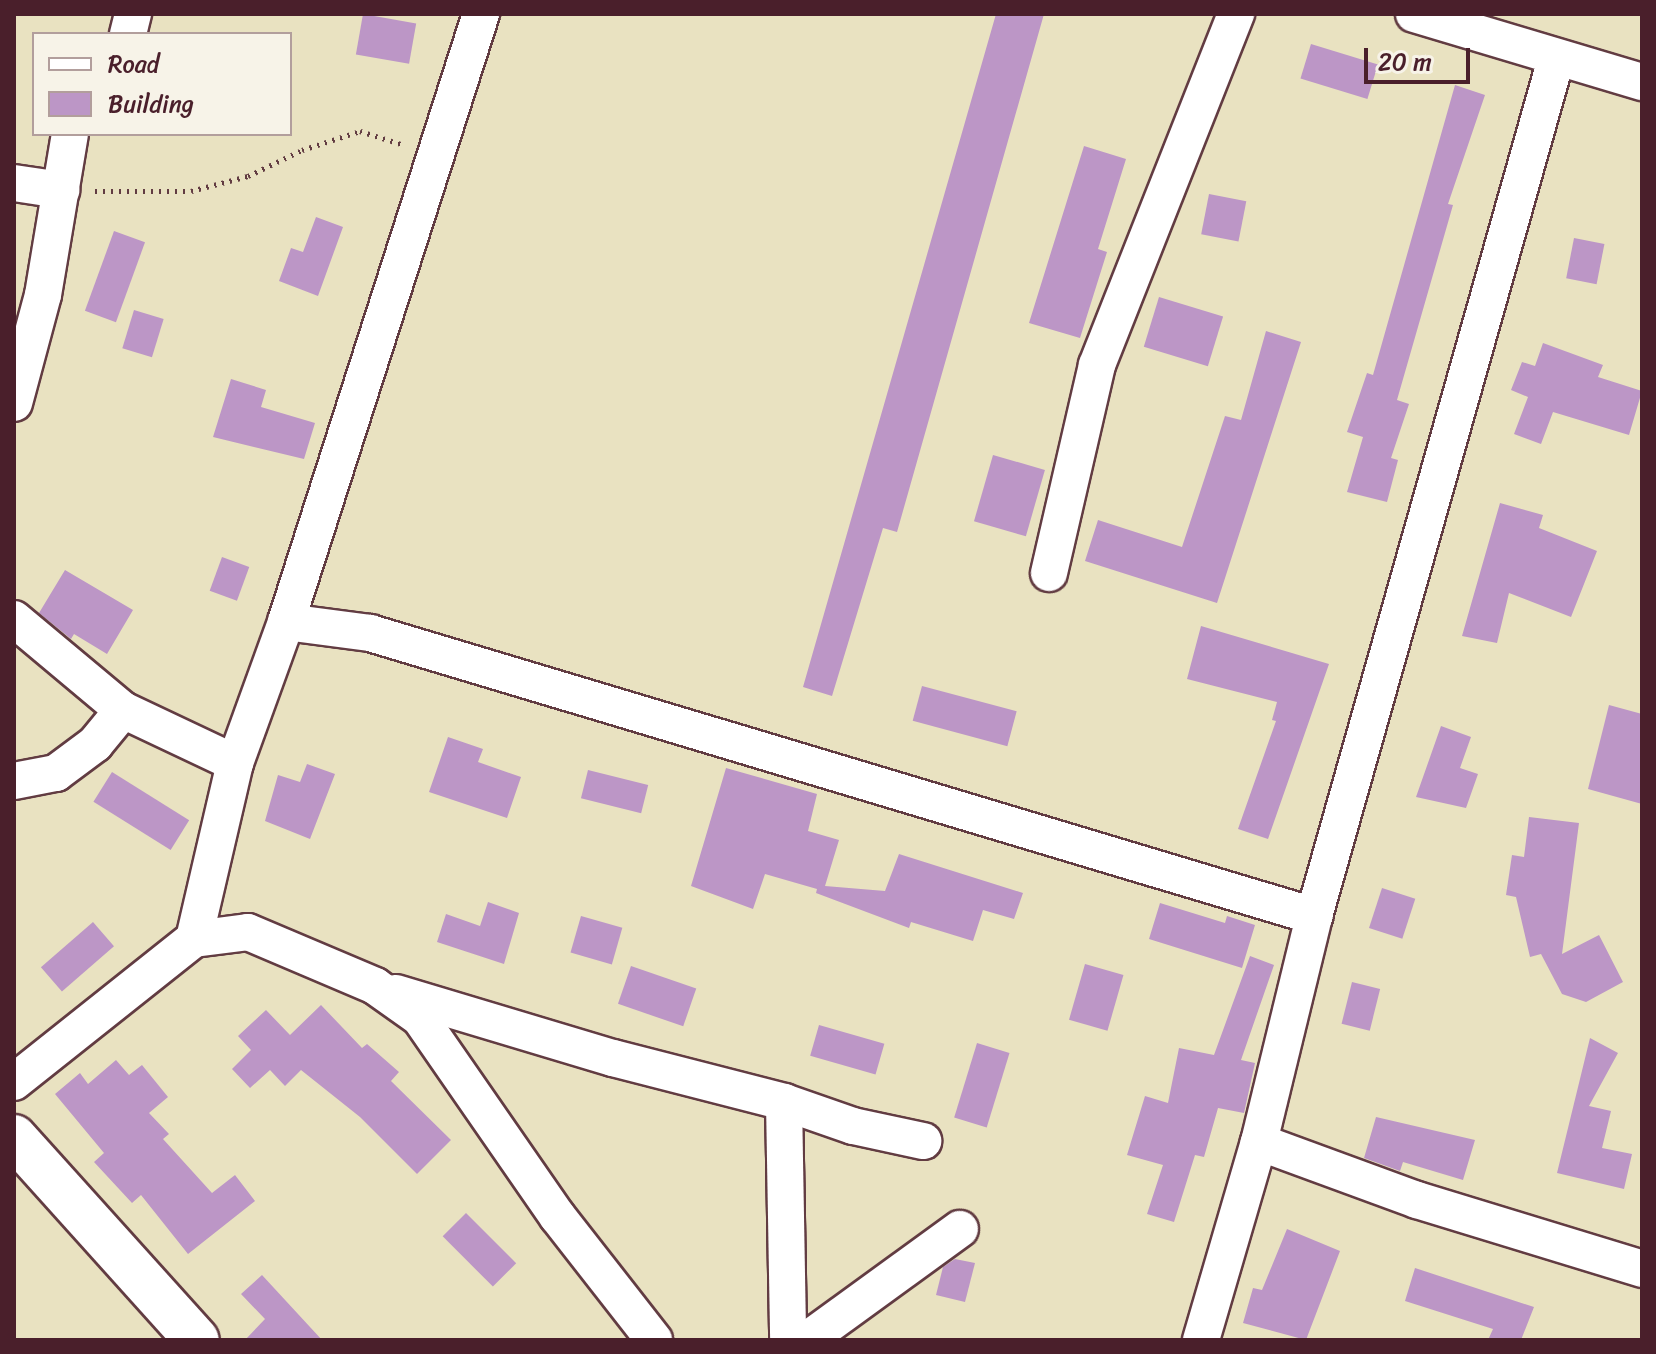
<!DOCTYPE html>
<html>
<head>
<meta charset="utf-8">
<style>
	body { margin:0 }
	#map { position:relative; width:1656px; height:1354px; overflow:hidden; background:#e9e2c1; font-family:Sriracha,sans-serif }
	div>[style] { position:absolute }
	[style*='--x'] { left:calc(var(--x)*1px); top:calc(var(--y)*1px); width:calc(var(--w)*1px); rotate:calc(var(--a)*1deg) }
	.building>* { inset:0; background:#bc96c6; transform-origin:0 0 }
	.path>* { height:5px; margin-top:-2.5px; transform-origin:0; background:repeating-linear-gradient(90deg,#623c42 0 2px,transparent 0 8px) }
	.roads { filter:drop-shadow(2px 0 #623c42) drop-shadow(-2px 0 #623c42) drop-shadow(0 2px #623c42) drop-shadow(0 -2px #623c42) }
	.street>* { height:36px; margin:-18px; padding:0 18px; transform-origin:18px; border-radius:18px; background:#fff }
	.secondary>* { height:44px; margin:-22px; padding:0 22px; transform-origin:22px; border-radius:22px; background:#fff }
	span { translate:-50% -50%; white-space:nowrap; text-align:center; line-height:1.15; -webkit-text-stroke:6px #f7f3e8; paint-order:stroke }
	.frame { position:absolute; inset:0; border:16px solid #4a1f2b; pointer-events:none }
	.legend { position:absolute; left:32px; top:32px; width:260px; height:104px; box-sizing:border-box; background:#f7f3e8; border:2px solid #b29e9c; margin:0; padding:10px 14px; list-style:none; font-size:24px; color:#4a1f2b }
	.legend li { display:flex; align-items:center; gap:16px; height:40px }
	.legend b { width:40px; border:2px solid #b29e9c }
	.scale { position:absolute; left:1364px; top:48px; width:106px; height:36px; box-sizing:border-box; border:4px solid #4a1f2b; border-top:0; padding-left:10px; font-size:24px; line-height:28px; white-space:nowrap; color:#4a1f2b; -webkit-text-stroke:6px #f7f3e8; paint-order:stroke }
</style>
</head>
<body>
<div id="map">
	<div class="building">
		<i style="left:363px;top:14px;width:54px;height:41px;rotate:10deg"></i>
		<i style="clip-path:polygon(996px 14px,1044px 14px,897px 532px,883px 528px,832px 696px,803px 687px)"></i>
		<i style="left:1311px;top:44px;width:70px;height:36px;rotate:17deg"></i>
		<i style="clip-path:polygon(1455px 85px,1485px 95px,1448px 204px,1453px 205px,1397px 400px,1409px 404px,1391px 458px,1398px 460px,1387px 502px,1347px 492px,1363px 437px,1347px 432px,1367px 373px,1373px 375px)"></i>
		<i style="clip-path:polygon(1084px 146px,1126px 159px,1098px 249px,1107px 252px,1080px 338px,1029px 323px)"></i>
		<i style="left:1209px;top:194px;width:38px;height:41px;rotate:11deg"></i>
		<i style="clip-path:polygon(316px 217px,343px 227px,318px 296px,279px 281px,291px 248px,303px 252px)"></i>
		<i style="left:114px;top:231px;width:33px;height:85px;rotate:20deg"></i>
		<i style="left:1574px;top:238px;width:31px;height:41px;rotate:11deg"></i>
		<i style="left:1159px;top:297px;width:67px;height:52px;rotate:17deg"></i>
		<i style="left:134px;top:310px;width:31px;height:40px;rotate:17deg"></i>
		<i style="clip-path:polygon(1266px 331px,1301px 342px,1217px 603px,1085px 561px,1098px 520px,1182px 547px,1225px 416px,1241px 420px)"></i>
		<i style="clip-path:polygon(1543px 343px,1603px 365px,1598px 377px,1642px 391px,1629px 435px,1553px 412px,1541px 444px,1514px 434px,1528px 397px,1511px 390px,1522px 362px,1535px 366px)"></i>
		<i style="clip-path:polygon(231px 379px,266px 390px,261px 407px,315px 423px,304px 459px,213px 437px)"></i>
		<i style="left:993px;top:455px;width:54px;height:69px;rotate:16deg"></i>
		<i style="clip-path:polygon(1500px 503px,1543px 515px,1539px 528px,1597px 551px,1571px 617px,1509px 593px,1497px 643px,1462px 636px)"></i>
		<i style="left:222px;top:557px;width:29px;height:36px;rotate:20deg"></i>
		<i style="clip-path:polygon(65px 570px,133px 610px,107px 654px,74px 634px,71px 639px,39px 613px)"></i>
		<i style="clip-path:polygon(1201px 626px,1329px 664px,1268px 839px,1238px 829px,1276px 721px,1272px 720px,1277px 702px,1187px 679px)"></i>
		<i style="left:922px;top:686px;width:98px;height:36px;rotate:15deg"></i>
		<i style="clip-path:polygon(1609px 705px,1642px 714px,1642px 804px,1588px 789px)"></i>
		<i style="clip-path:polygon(1441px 726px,1471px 737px,1460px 768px,1478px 774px,1466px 808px,1416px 797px)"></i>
		<i style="clip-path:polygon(448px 737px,483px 749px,478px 762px,521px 777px,507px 818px,429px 792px)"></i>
		<i style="clip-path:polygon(307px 764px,335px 774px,310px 839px,265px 821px,278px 775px,300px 782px)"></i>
		<i style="clip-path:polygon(726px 768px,817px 794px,808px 831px,839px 840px,825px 886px,885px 891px,899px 854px,1023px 893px,1014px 919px,983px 910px,973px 941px,911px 922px,909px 928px,816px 893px,817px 889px,765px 874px,753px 909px,691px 886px)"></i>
		<i style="left:588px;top:770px;width:62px;height:29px;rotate:14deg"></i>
		<i style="left:112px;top:772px;width:91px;height:35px;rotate:32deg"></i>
		<i style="clip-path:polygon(1529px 817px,1579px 823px,1562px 954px,1599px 935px,1623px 982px,1586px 1002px,1562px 994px,1541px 954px,1530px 957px,1516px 897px,1506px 895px,1512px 855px,1524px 857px)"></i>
		<i style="left:1382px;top:888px;width:35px;height:42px;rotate:18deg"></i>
		<i style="clip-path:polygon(488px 902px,519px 913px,504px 964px,437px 942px,446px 914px,480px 926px)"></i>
		<i style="clip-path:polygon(1160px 903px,1225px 923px,1227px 916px,1255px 925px,1242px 968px,1149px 939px)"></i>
		<i style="left:581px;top:916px;width:43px;height:38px;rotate:16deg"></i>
		<i style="left:93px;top:922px;width:32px;height:69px;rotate:49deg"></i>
		<i style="clip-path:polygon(1250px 956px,1274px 965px,1241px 1060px,1255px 1063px,1244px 1113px,1218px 1108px,1204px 1157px,1195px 1155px,1174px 1222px,1147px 1214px,1163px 1165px,1127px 1155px,1145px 1096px,1168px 1103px,1179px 1048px,1214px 1055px)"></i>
		<i style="left:1085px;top:964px;width:40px;height:58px;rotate:16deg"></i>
		<i style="left:631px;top:966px;width:69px;height:40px;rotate:19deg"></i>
		<i style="left:1352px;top:982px;width:29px;height:43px;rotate:14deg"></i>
		<i style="clip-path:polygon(321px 1005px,362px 1048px,367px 1044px,399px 1072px,391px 1081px,451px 1140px,417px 1174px,360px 1117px,301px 1070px,285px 1086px,270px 1070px,250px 1088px,232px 1069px,251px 1050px,238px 1036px,266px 1010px,290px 1035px)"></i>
		<i style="left:819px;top:1025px;width:68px;height:32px;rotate:16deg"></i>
		<i style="clip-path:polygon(1590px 1038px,1618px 1053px,1589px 1106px,1611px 1111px,1602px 1148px,1632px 1154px,1624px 1189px,1557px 1173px)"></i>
		<i style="left:977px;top:1043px;width:34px;height:78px;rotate:17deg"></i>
		<i style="clip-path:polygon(116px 1060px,129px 1075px,142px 1065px,168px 1097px,149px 1113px,169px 1134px,163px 1139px,212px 1193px,235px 1175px,255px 1201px,188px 1254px,141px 1195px,132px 1203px,94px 1162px,104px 1153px,55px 1094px,80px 1073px,88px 1084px)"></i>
		<i style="clip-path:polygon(1376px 1117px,1475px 1140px,1463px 1180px,1403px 1162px,1400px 1171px,1364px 1158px)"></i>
		<i style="left:466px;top:1213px;width:71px;height:33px;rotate:45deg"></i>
		<i style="clip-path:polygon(1287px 1229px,1340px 1251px,1306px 1340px,1243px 1323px,1253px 1288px,1262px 1290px)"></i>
		<i style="clip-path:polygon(955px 1259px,975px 1263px,965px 1302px,936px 1295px,943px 1267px)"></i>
		<i style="clip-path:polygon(1415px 1268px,1534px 1307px,1521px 1340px,1488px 1340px,1493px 1329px,1405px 1301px)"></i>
		<i style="clip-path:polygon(262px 1275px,322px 1340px,245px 1340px,265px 1319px,241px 1294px)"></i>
	</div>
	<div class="path">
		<i style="--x:95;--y:191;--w:96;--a:0"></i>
		<i style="--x:191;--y:191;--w:59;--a:-14.7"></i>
		<i style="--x:248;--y:176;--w:60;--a:-25.7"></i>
		<i style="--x:302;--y:150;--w:61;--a:-18.1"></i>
		<i style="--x:360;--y:131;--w:46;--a:17.7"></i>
	</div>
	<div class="roads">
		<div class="street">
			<i style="--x:1414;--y:14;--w:238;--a:16.6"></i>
			<i style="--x:128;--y:34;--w:21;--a:-76"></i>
			<i style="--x:14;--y:183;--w:48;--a:8.5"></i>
			<i style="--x:14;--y:403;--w:112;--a:-75"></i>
			<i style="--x:43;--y:295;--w:163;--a:-80.5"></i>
			<i style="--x:1049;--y:573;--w:213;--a:-77"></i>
			<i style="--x:1097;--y:365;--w:378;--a:-68.4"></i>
			<i style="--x:14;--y:619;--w:142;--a:39.9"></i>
			<i style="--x:123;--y:710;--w:124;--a:25.3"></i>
			<i style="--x:286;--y:622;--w:85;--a:7.5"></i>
			<i style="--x:370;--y:633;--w:986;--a:16.69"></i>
			<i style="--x:14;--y:781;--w:43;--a:-10.8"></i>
			<i style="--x:56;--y:773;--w:49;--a:-36.6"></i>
			<i style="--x:95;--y:744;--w:44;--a:-50.5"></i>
			<i style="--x:194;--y:939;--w:54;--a:-7.4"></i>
			<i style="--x:248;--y:932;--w:138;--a:23"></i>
			<i style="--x:375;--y:986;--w:55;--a:35.4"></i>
			<i style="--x:420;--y:1018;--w:242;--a:55.3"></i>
			<i style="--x:558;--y:1217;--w:156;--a:52"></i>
			<i style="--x:396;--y:993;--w:227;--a:16.7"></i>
			<i style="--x:613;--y:1058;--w:177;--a:14.4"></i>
			<i style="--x:784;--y:1102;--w:73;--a:19.2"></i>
			<i style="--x:853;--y:1126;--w:72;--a:12.1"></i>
			<i style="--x:14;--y:1082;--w:230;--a:-38.5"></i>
			<i style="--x:194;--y:939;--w:181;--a:-76.9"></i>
			<i style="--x:235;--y:763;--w:150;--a:-70.1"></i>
			<i style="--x:286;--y:622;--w:639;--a:-72.22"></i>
			<i style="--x:784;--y:1102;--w:238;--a:89"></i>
			<i style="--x:1259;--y:1142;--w:168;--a:20.2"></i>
			<i style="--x:1417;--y:1200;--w:235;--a:17"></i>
			<i style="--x:807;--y:1340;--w:189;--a:-36"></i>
			<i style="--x:1201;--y:1340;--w:206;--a:-73.7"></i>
			<i style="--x:1259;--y:1142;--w:233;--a:-76.3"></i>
			<i style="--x:1314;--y:916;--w:891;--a:-74.23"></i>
		</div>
		<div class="secondary">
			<i style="--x:14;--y:1137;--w:273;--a:48"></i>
		</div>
	</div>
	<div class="frame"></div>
	<ul class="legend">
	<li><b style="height:10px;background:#fff"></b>Road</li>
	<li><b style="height:22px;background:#bc96c6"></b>Building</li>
	</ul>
	<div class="scale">20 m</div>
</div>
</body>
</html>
